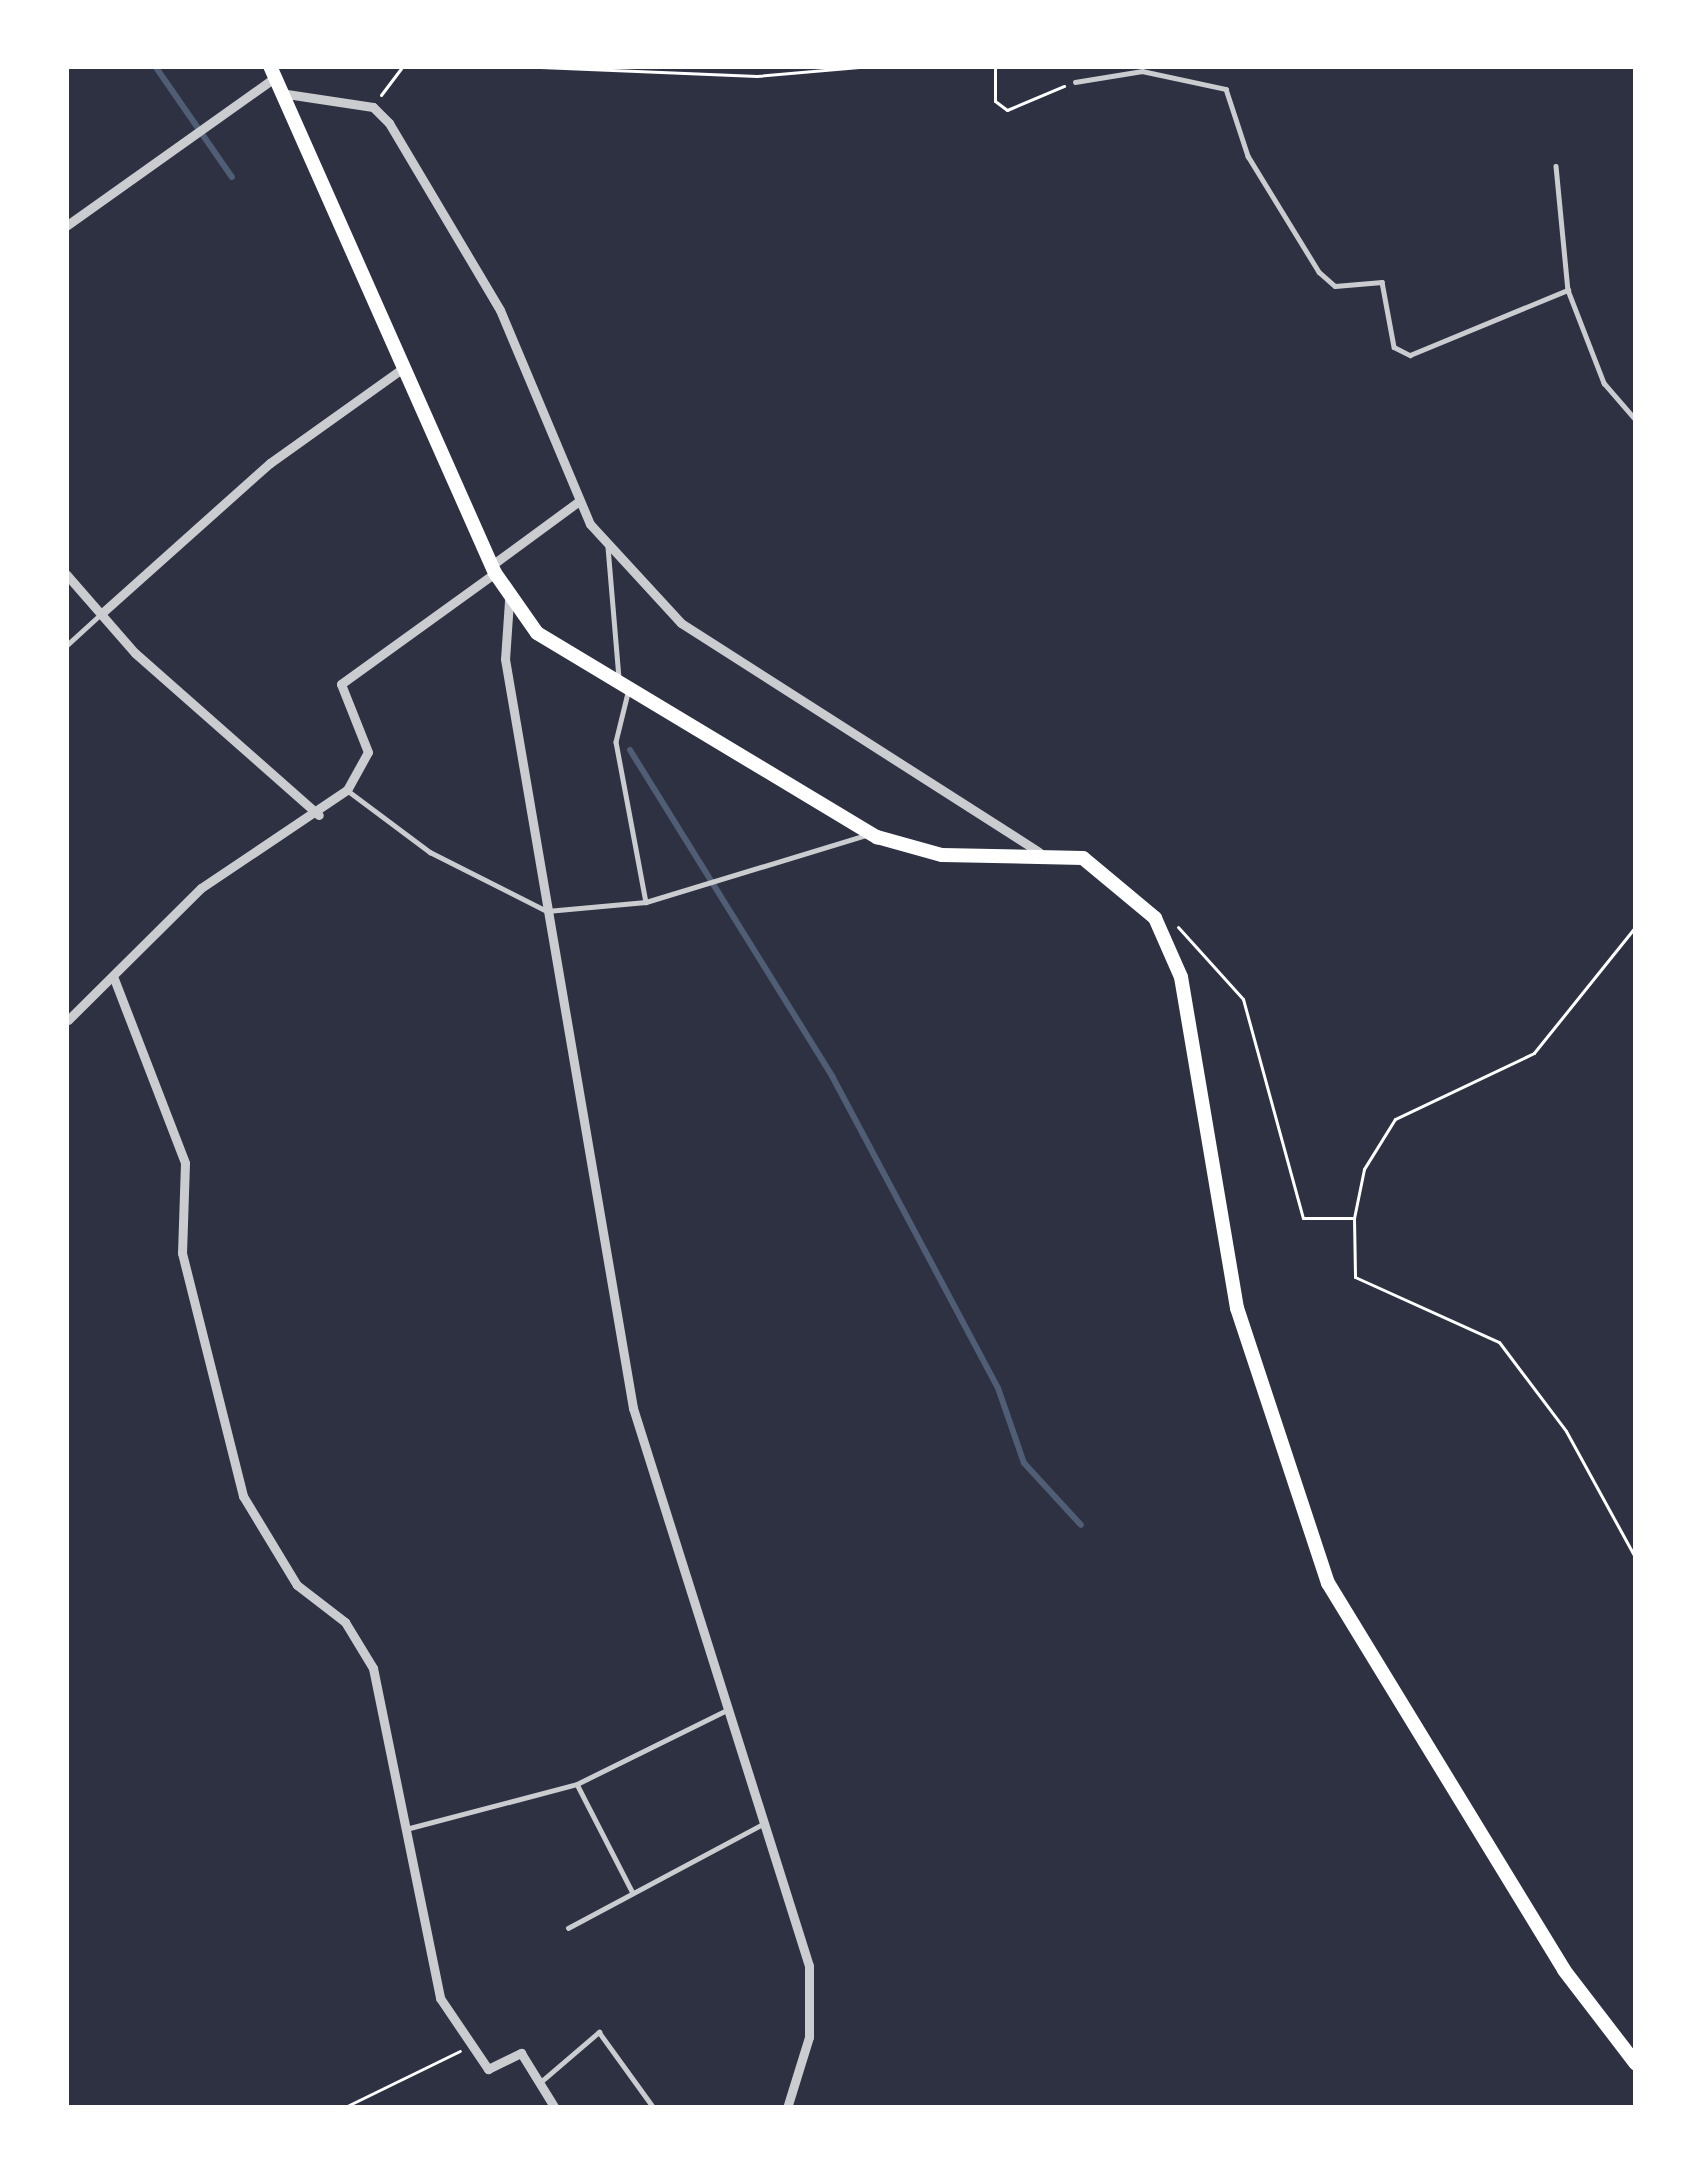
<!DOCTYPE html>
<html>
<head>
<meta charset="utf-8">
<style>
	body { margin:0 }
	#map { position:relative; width:1702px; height:2174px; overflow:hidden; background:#2d3142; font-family:Poppins,sans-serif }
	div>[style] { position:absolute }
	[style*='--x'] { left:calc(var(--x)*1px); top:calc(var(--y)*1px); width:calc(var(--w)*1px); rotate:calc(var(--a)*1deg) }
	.stream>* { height:6px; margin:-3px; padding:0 3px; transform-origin:3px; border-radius:3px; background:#4f5d75 }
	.path>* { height:3px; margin:-1.5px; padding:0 1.5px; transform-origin:1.5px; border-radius:1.5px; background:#fff }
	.service>* { height:4.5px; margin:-2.25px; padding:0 2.25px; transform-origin:2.25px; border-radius:2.25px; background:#caccd0 }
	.minor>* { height:9px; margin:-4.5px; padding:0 4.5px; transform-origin:4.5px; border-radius:4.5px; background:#caccd0 }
	.primary>* { height:14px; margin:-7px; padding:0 7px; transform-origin:7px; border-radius:7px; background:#fff }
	span { translate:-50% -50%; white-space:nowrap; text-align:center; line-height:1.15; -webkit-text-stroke:9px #fff; paint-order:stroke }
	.frame { position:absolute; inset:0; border:69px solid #fff; pointer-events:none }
</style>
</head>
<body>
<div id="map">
	<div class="stream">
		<i style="--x:155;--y:66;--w:135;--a:55.3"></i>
		<i style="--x:630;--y:750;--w:384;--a:58.2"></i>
		<i style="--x:832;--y:1076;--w:353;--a:62"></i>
		<i style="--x:998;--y:1388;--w:79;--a:70.9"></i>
		<i style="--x:1024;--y:1463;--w:84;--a:47.4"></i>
	</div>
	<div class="path">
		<i style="--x:516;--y:66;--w:241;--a:2.4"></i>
		<i style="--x:757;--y:76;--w:114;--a:-5"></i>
		<i style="--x:995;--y:66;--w:35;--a:90"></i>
		<i style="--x:995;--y:101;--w:15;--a:37"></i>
		<i style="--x:1007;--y:110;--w:62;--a:-22.8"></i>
		<i style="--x:381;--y:95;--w:36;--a:-53"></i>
		<i style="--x:1636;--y:926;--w:163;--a:128.8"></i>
		<i style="--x:1534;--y:1053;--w:154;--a:154.6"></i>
		<i style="--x:1395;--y:1119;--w:59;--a:121.8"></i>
		<i style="--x:1364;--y:1169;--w:50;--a:101.5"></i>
		<i style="--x:1354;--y:1218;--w:59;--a:89"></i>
		<i style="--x:1355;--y:1277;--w:158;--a:24.3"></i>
		<i style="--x:1499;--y:1342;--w:111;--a:53"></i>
		<i style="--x:1566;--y:1431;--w:146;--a:61.3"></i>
		<i style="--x:1178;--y:927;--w:97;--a:47.9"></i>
		<i style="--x:1243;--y:999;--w:227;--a:74.7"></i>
		<i style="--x:1303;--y:1218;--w:49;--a:0"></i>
		<i style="--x:343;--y:2108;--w:130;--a:-26"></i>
	</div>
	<div class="service">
		<i style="--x:1075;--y:82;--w:68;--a:-9.3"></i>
		<i style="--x:1142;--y:71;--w:86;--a:12.1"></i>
		<i style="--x:1226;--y:89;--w:71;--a:71.8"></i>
		<i style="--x:1248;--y:156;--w:136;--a:58.5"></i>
		<i style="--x:1319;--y:272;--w:21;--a:41"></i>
		<i style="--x:1335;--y:286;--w:47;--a:-4.9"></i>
		<i style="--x:1382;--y:282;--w:66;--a:79.5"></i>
		<i style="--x:1394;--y:347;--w:18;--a:27"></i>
		<i style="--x:1410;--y:355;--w:171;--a:-22.4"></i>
		<i style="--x:1556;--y:166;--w:125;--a:84.5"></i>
		<i style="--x:1568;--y:290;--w:100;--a:68.8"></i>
		<i style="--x:1604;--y:383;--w:49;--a:49.1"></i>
		<i style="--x:608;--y:547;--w:132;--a:85.2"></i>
		<i style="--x:66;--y:646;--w:49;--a:-42.5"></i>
		<i style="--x:628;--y:693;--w:50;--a:103.8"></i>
		<i style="--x:616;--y:742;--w:163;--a:79.4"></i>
		<i style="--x:347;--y:790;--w:104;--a:36.8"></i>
		<i style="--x:430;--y:852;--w:131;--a:26.8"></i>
		<i style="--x:547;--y:911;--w:99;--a:-5.2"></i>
		<i style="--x:646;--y:902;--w:230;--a:-16.9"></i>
		<i style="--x:578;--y:1786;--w:120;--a:62.8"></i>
		<i style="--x:406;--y:1829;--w:177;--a:-14.7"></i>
		<i style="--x:577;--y:1784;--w:165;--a:-26.3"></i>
		<i style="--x:568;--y:1928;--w:219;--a:-28.1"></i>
		<i style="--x:543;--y:2080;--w:74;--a:-40.6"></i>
		<i style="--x:599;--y:2032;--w:94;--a:54.1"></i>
	</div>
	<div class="minor">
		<i style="--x:280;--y:93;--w:94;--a:8.6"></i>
		<i style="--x:373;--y:107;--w:23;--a:45"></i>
		<i style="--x:389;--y:123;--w:217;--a:59.3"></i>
		<i style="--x:500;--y:310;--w:232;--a:67.2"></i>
		<i style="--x:590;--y:524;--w:134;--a:47.4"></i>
		<i style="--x:681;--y:623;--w:425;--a:32.6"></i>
		<i style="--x:66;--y:226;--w:255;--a:-35.4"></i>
		<i style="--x:492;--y:565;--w:108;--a:-36.3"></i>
		<i style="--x:66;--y:574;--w:105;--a:48.9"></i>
		<i style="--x:135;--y:653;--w:245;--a:41.4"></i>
		<i style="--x:509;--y:601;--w:58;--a:93.9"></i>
		<i style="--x:505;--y:659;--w:760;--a:80.3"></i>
		<i style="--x:633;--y:1408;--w:585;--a:72.49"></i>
		<i style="--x:809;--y:1966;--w:71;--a:90"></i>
		<i style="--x:809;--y:2037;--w:74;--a:107.2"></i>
		<i style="--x:102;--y:613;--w:225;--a:-41.8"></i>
		<i style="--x:270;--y:463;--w:162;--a:-35.5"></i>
		<i style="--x:113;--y:976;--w:200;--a:68.9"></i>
		<i style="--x:185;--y:1163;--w:90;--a:91.9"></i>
		<i style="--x:182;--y:1253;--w:251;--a:75.9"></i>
		<i style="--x:243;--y:1496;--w:104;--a:58.8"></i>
		<i style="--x:297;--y:1585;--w:61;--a:37.6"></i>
		<i style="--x:345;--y:1622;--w:54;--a:58.7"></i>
		<i style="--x:373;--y:1668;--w:337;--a:78.5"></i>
		<i style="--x:440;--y:1998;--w:86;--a:55.9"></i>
		<i style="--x:488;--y:2069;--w:37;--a:-26"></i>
		<i style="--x:521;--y:2053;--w:65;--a:58.3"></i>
		<i style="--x:68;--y:1020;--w:187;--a:-44.8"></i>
		<i style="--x:201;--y:888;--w:176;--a:-33.9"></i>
		<i style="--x:347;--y:790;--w:43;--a:-61.1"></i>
		<i style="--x:368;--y:752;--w:73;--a:-111.7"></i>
		<i style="--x:341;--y:684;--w:190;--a:-35.8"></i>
	</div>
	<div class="primary">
		<i style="--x:270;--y:66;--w:555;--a:66.07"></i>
		<i style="--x:495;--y:573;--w:73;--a:55"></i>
		<i style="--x:537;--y:633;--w:397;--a:31"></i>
		<i style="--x:877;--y:837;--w:67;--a:15.5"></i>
		<i style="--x:942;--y:855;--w:141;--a:1.2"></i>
		<i style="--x:1083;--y:858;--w:94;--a:39.8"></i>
		<i style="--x:1155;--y:918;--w:64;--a:66.2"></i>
		<i style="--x:1181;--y:977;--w:336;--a:80.4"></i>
		<i style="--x:1237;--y:1308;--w:290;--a:71.7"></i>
		<i style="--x:1328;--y:1583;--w:453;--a:58.6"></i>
		<i style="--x:1564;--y:1970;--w:118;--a:52.5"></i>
	</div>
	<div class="frame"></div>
</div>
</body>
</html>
